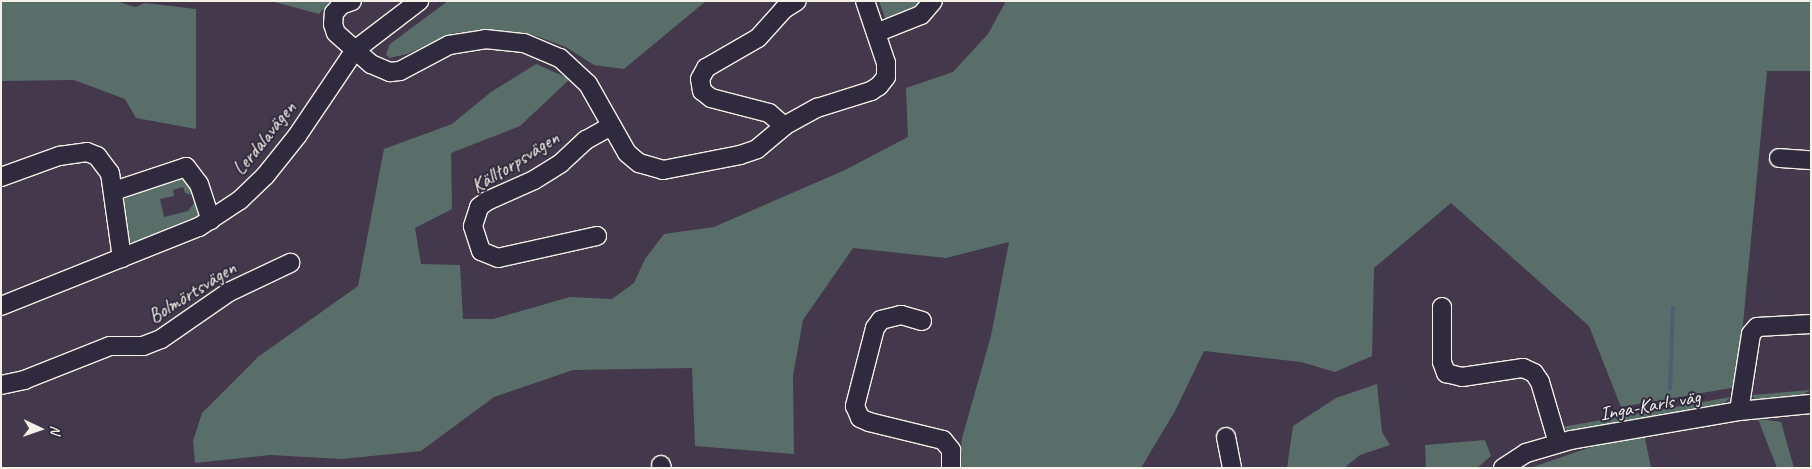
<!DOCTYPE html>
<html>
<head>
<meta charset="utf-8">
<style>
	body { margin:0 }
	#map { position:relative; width:1812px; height:469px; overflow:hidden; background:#44394c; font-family:Caveat,sans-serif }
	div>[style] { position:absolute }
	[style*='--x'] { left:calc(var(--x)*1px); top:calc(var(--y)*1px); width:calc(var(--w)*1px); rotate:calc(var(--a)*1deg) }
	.green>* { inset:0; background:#596e68 }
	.stream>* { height:4px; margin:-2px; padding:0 2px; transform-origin:2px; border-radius:2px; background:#496173 }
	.roads { filter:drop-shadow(1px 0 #f4f1e8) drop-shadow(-1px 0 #f4f1e8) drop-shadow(0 1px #f4f1e8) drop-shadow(0 -1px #f4f1e8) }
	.minor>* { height:18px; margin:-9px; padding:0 9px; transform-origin:9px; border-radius:9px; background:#2f2a3d }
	span { translate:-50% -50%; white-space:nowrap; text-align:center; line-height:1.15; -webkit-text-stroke:4px #2f2a3d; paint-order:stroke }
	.street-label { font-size:20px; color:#f4f1e8 }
	.frame { position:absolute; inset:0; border:2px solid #f4f1e8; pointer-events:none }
	.north { position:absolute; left:15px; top:404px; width:50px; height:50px; -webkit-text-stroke:4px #2f2a3d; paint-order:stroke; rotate:93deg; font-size:14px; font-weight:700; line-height:20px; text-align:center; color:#f4f1e8 }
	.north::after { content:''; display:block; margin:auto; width:18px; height:22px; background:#f4f1e8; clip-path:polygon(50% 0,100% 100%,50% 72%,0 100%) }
</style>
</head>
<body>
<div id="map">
	<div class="green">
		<i style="clip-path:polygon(1px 1px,116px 1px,135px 7px,145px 3px,196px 9px,196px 129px,136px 118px,125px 99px,74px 80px,1px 81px)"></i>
		<i style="clip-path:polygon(271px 1px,329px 1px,330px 2px,319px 14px)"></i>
		<i style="clip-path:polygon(448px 1px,706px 1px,624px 69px,594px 65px,566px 47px,531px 34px,488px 30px,454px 33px,407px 54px,389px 58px,386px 54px,390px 44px)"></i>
		<i style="clip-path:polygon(879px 1px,925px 1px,886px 20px)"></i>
		<i style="clip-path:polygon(1006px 1px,1811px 1px,1811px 71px,1767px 71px,1737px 387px,1621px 407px,1589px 326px,1451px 203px,1374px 268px,1372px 356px,1335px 372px,1301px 362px,1204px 351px,1175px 411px,1141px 468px,959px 468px,962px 438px,991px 336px,1009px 242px,946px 258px,853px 248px,803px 320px,793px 376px,794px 454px,695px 446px,692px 368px,573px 370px,494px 397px,421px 451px,342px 459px,270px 455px,195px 463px,193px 441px,202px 413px,258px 357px,358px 286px,384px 149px,452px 124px,491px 92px,536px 64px,570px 79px,520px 126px,451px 153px,452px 209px,415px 228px,421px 264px,460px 265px,463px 319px,493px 319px,570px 297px,612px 299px,634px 283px,645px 259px,664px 234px,714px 227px,845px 170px,908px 137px,906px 88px,953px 72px,988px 34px)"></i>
		<i style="clip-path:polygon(evenodd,182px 170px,205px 213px,136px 244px,131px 242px,127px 238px,122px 194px,182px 170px,183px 187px,185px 193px,192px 195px,194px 203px,188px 211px,164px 217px,160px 199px,174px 196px,173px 190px,183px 187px)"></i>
		<i style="clip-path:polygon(1377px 384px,1382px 432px,1390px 445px,1360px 455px,1344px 468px,1287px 468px,1293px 426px,1336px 398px)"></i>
		<i style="clip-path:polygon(1811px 390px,1798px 397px,1756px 401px,1752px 395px)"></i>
		<i style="clip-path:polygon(1731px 397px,1720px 407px,1571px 432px,1562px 427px)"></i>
		<i style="clip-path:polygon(1758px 419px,1781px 422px,1794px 468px,1777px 468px)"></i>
		<i style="clip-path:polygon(1644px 433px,1651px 468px,1530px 468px,1585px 449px)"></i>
		<i style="clip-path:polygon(1485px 440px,1491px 456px,1477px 468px,1426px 468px,1425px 445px)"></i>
	</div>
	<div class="stream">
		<i style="--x:1670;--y:389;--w:81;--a:-87.9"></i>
	</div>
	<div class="roads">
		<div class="minor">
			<i style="--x:352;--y:1;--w:12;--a:160"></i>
			<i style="--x:341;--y:5;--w:11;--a:131"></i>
			<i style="--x:334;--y:13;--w:11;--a:95"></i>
			<i style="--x:333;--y:24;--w:9;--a:72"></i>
			<i style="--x:336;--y:33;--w:47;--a:41.5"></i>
			<i style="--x:371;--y:64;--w:21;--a:23"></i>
			<i style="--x:390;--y:72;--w:10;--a:-6"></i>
			<i style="--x:400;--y:71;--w:55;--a:-28"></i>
			<i style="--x:449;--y:45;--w:36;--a:-9"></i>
			<i style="--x:485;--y:39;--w:39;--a:6"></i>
			<i style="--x:524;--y:43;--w:39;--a:23"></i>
			<i style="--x:560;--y:58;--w:38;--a:43"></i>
			<i style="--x:588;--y:84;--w:79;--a:60.5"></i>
			<i style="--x:627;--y:153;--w:16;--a:40"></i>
			<i style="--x:639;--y:163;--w:25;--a:16"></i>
			<i style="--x:663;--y:170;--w:78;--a:-11"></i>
			<i style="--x:740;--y:155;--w:18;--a:-19"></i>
			<i style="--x:757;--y:149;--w:35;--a:-40"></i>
			<i style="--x:784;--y:126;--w:38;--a:-29"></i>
			<i style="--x:817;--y:108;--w:57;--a:-17.5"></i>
			<i style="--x:871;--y:91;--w:9;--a:-32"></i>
			<i style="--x:879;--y:86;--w:11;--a:-52"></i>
			<i style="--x:886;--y:77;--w:14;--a:-90"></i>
			<i style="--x:886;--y:63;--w:65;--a:-108.7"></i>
			<i style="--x:876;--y:33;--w:48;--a:-21.8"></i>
			<i style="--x:921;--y:15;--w:18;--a:-49"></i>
			<i style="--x:784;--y:126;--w:20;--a:-139"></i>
			<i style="--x:769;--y:113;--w:60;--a:-165.5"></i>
			<i style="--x:711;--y:98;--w:11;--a:-142"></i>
			<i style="--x:702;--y:91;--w:12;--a:-99"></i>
			<i style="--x:700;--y:79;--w:13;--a:-61"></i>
			<i style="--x:706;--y:68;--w:60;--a:-30"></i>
			<i style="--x:758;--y:38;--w:39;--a:-48"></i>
			<i style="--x:784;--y:9;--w:15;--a:-32"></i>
			<i style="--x:1779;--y:158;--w:32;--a:4"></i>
			<i style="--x:1;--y:177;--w:62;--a:-19.9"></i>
			<i style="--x:59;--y:156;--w:28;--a:-8"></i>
			<i style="--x:87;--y:152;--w:11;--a:22"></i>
			<i style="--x:97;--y:156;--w:21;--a:53"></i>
			<i style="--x:110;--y:173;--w:86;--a:82"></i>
			<i style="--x:114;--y:191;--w:76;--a:-18.4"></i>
			<i style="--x:186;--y:167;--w:21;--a:53"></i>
			<i style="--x:199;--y:184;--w:38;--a:72"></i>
			<i style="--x:597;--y:236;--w:101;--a:167.5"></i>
			<i style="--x:498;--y:258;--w:18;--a:-158"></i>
			<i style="--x:481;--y:251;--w:26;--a:-108"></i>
			<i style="--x:473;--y:226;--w:20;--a:-72"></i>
			<i style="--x:479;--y:207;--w:10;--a:-37"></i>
			<i style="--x:487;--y:201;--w:51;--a:-24.1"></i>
			<i style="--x:534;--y:180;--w:32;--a:-32"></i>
			<i style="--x:561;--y:163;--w:34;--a:-43"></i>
			<i style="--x:586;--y:140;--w:29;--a:-29"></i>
			<i style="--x:1;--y:306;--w:213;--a:-21.8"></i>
			<i style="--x:199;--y:227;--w:49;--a:-33.4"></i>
			<i style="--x:240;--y:200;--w:35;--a:-44"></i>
			<i style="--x:265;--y:176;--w:51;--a:-51.3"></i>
			<i style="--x:297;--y:136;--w:104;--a:-56"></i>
			<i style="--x:355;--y:50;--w:81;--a:-37.4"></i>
			<i style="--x:1442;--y:307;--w:55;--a:90"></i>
			<i style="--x:1442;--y:362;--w:12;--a:70"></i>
			<i style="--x:1446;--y:373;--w:16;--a:14"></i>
			<i style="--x:1462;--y:377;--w:62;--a:-8.4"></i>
			<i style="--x:1523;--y:368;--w:12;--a:24"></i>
			<i style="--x:1534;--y:373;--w:11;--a:56"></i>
			<i style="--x:1540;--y:382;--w:64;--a:73.6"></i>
			<i style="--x:922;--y:321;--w:22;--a:-164"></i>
			<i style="--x:901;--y:315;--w:21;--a:166"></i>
			<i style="--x:881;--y:320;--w:10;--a:127"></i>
			<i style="--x:875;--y:328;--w:81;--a:104.4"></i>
			<i style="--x:855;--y:406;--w:13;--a:67"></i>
			<i style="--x:860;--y:418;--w:10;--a:24"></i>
			<i style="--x:869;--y:422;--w:76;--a:13.7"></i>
			<i style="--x:943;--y:440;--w:13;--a:51"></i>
			<i style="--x:951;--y:450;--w:18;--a:90"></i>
			<i style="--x:1;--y:385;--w:24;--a:-12"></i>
			<i style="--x:24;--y:380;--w:92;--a:-21.6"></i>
			<i style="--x:110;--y:346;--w:33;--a:0"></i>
			<i style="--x:143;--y:346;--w:19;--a:-21"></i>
			<i style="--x:161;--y:339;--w:83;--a:-34.7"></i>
			<i style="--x:229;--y:292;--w:68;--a:-25.4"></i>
			<i style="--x:1739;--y:411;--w:78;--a:-81.1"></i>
			<i style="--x:1751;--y:334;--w:9;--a:-49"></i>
			<i style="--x:1757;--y:327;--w:54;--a:-3.2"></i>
			<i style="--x:1226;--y:437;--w:32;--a:79"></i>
			<i style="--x:661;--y:465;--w:3;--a:72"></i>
			<i style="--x:1503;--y:468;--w:27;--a:-33"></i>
			<i style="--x:1526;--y:453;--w:47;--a:-16.1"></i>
			<i style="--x:1571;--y:440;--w:170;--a:-9.8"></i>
			<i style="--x:1739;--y:411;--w:72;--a:-5.6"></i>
		</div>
	</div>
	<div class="street-label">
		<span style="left:264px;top:138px;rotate:-51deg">Lerdalavägen</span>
		<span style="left:515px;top:162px;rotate:-32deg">Källtorpsvägen</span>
		<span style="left:192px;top:292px;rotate:-32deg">Bolmörtsvägen</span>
		<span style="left:1650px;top:405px;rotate:-10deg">Inga-Karls väg</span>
	</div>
	<div class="frame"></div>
	<div class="north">N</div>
</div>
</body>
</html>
